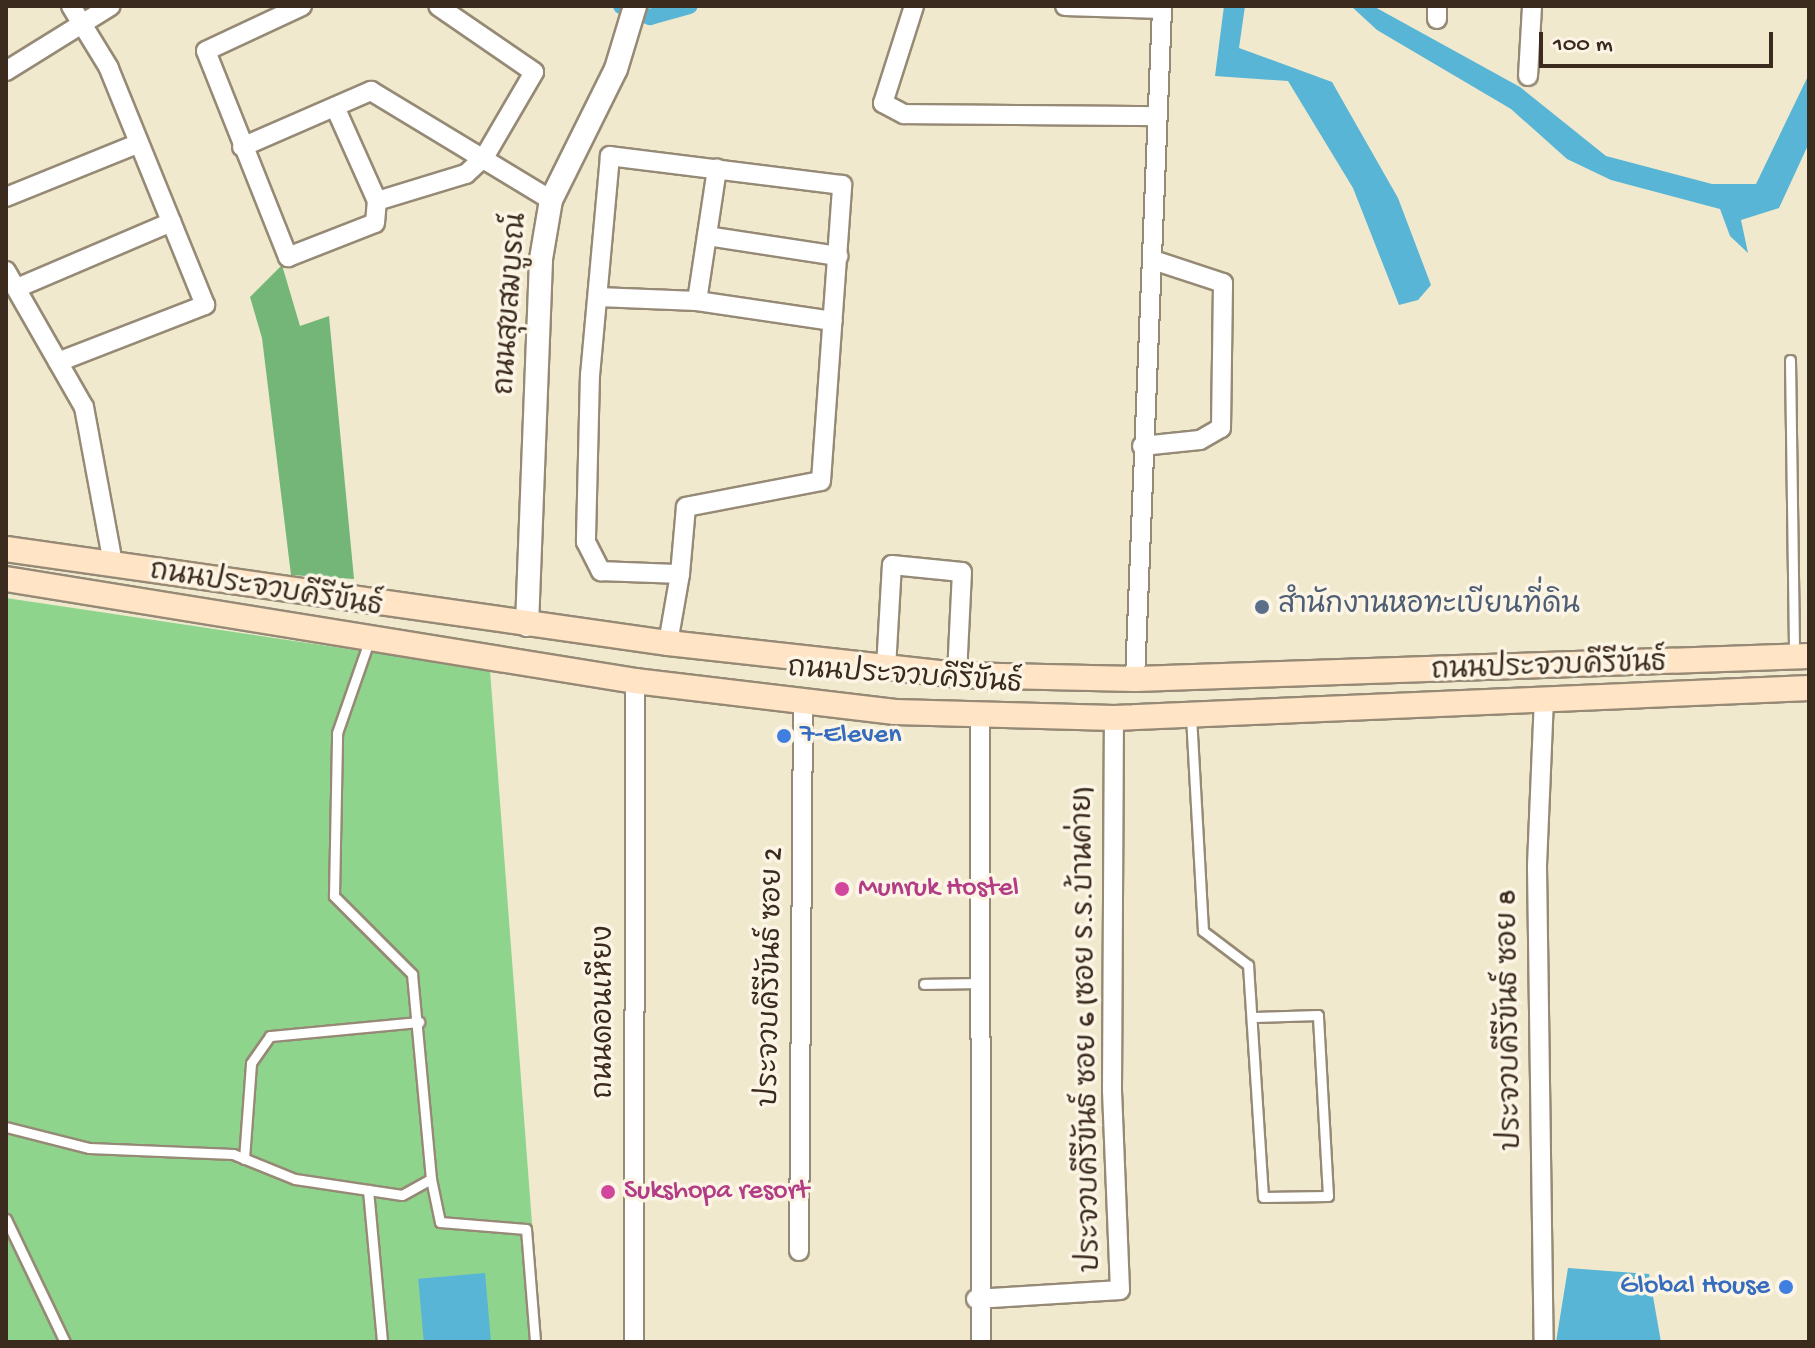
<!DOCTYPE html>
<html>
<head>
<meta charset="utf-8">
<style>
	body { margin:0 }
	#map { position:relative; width:1815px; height:1348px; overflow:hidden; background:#f0e9cd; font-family:"Gochi Hand","Playpen Sans Thai",sans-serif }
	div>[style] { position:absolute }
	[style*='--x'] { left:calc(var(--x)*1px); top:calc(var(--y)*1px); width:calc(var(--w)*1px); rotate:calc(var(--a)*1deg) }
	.green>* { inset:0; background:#8fd48d }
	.forest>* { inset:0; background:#73b678 }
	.water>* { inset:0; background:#58b5d6; transform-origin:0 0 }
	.canal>* { height:16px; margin:-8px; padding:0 8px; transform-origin:8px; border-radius:8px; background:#58b5d6 }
	.roads { filter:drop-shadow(2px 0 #968a76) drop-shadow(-2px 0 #968a76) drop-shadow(0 2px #968a76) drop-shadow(0 -2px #968a76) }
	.service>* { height:9px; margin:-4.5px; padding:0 4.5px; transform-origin:4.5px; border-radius:4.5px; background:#fff }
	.minor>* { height:18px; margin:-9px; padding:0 9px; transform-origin:9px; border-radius:9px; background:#fff }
	.tertiary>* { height:22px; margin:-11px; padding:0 11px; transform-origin:11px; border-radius:11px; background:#fff }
	.secondary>* { height:24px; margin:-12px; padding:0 12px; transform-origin:12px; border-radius:12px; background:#ffe4c6 }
	.dots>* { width:22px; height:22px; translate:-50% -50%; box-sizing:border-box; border:4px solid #fcf5e5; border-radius:50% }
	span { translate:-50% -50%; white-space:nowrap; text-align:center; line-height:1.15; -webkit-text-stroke:7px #fcf5e5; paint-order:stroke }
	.street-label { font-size:28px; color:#3b2a1e }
	.service-label { font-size:28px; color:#4e5e75 }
	.left { translate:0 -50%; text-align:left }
	.shop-label { font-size:28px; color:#366cbe }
	.right { translate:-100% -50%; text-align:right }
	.hotel-label { font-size:28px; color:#b23c85 }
	.frame { position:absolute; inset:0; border:8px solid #3b2a1e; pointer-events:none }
	.scale { position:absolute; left:1539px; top:32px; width:234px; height:36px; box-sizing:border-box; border:4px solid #3b2a1e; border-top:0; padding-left:10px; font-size:24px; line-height:28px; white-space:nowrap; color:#3b2a1e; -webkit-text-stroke:6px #fcf5e5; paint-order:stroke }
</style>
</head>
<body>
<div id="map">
	<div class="green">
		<i style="clip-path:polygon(6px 598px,490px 670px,541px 1342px,6px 1342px)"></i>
	</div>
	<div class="forest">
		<i style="clip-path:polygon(282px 265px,300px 326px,329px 316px,354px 579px,291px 575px,262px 338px,250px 297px)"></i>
	</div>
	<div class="water">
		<i style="clip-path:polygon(1224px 6px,1245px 6px,1239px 48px,1332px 82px,1398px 198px,1431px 285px,1418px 300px,1399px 305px,1353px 188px,1288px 81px,1215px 76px)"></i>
		<i style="clip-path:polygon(1351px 6px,1373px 6px,1520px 87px,1606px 156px,1712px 184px,1756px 184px,1809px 74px,1809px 143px,1779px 208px,1741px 220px,1748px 253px,1730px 236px,1720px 209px,1611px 180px,1567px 159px,1511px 109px,1377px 30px)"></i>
		<i style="clip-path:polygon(1568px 1268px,1649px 1274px,1661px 1342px,1556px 1342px)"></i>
		<i style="left:485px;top:1273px;width:69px;height:67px;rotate:85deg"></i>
	</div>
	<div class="canal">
		<i style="--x:621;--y:6;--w:31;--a:21"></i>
		<i style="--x:650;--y:17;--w:41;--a:-15.4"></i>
	</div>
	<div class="roads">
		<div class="service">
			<i style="--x:1790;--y:360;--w:297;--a:89.2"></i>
			<i style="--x:1191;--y:716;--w:215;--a:86.8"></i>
			<i style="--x:1203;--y:931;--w:56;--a:37.1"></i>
			<i style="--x:1248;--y:965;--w:232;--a:86.3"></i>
			<i style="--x:1263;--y:1197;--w:65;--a:-0.9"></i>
			<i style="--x:1328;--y:1196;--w:181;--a:-93.2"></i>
			<i style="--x:1318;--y:1015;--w:63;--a:178.2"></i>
			<i style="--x:924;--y:984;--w:52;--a:-1.1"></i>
			<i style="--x:6;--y:1127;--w:86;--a:14.2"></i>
			<i style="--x:89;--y:1148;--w:144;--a:2.4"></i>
			<i style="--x:233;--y:1154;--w:67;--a:22"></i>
			<i style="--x:295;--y:1179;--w:108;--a:8.5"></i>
			<i style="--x:402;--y:1195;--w:33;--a:-29"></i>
			<i style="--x:431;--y:1179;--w:206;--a:-95.3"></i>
			<i style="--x:412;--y:974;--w:110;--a:-135"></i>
			<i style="--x:334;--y:896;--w:163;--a:-88.9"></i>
			<i style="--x:337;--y:733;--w:101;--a:-70.8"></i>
			<i style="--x:244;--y:1159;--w:96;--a:-85.8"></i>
			<i style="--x:251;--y:1063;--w:33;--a:-55"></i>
			<i style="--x:270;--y:1036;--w:150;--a:-5.4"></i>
			<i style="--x:431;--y:1179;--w:44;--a:78.2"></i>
			<i style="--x:440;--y:1222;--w:86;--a:4.7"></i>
			<i style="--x:526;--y:1229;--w:113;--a:85.4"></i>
			<i style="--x:368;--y:1190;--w:153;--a:84.7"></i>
			<i style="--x:6;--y:1219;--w:136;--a:64.4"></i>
		</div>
		<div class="minor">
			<i style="--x:302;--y:6;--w:106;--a:154.9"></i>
			<i style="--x:206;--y:51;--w:222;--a:68.3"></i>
			<i style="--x:288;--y:257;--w:93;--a:-21.3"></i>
			<i style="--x:375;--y:223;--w:22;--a:-85"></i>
			<i style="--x:377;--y:201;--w:93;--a:-16.9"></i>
			<i style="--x:466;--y:174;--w:26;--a:-43"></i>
			<i style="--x:485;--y:156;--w:97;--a:-59.7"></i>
			<i style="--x:534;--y:72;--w:116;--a:-145.5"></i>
			<i style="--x:914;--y:6;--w:102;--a:107.7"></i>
			<i style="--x:883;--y:103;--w:24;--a:28"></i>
			<i style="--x:904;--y:114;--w:254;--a:0.5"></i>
			<i style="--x:1065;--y:6;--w:97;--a:1.8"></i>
			<i style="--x:1162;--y:9;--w:671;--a:92.31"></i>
			<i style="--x:1437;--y:6;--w:13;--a:90"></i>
			<i style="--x:6;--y:71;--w:123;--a:-31.8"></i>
			<i style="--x:1528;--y:76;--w:70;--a:-86.7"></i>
			<i style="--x:335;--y:107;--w:103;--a:65.9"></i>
			<i style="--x:242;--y:147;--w:141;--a:-23.5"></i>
			<i style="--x:371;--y:91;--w:210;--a:31.2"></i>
			<i style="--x:6;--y:197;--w:141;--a:-22"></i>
			<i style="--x:707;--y:236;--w:133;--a:8.7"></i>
			<i style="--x:6;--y:271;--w:157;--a:60.2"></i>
			<i style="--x:84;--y:407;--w:160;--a:79.5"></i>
			<i style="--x:17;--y:288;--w:168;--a:-23.1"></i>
			<i style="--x:598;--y:297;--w:99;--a:2.3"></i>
			<i style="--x:697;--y:301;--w:137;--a:8.4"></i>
			<i style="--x:697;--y:301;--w:134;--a:-81.4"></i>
			<i style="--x:58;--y:362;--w:158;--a:-21.2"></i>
			<i style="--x:205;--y:305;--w:256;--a:-112.1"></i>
			<i style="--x:109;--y:68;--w:73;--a:-121.5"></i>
			<i style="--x:1142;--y:446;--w:58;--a:-5.9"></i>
			<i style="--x:1200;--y:440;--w:24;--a:-30"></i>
			<i style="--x:1221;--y:428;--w:145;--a:-89.2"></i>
			<i style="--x:1223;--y:283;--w:74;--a:-161.8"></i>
			<i style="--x:668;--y:643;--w:70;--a:-80.1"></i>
			<i style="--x:680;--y:574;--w:67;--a:-84.9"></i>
			<i style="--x:686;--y:507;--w:137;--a:-10.9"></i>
			<i style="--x:821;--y:481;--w:297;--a:-85.9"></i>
			<i style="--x:842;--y:185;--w:234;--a:-172.9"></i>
			<i style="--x:610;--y:156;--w:219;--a:95.2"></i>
			<i style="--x:590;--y:374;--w:168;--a:91.4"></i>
			<i style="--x:586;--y:542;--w:33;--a:63"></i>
			<i style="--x:601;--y:571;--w:79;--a:2.2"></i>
			<i style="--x:886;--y:668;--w:103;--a:-86.7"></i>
			<i style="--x:892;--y:565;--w:70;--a:5.7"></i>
			<i style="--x:962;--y:572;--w:103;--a:92.8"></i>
			<i style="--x:1544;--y:698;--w:169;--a:92.4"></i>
			<i style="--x:1537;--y:867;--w:475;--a:89.2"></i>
			<i style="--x:980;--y:715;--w:627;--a:89.91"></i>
			<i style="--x:799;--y:1251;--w:547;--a:-89.58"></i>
			<i style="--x:976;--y:1299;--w:144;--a:-3.6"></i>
			<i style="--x:1120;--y:1290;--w:200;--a:-92.3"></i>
			<i style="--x:1112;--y:1090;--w:372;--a:-89.7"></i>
			<i style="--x:634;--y:1342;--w:661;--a:-89.91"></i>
		</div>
		<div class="tertiary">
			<i style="--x:527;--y:625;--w:366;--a:-87.8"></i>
			<i style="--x:541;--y:259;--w:60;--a:-80.4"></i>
			<i style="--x:551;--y:200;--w:146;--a:-63.6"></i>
			<i style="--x:616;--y:69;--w:66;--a:-73.2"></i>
		</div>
		<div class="secondary">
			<i style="--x:6;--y:549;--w:669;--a:8.08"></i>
			<i style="--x:668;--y:643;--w:291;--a:6.3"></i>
			<i style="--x:957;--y:675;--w:178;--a:1.3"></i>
			<i style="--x:1135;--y:679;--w:674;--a:-1.95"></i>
			<i style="--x:6;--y:579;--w:637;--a:9.21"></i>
			<i style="--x:635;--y:681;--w:262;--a:6.8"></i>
			<i style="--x:895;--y:712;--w:219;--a:1.6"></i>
			<i style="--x:1114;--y:718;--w:696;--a:-2.47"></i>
		</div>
	</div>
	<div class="dots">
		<i style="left:1262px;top:607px;background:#5c6f8a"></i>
		<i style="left:784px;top:736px;background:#3f7fe0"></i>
		<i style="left:842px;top:889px;background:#d1479c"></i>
		<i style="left:608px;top:1192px;background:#d1479c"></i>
		<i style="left:1786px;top:1287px;background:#3f7fe0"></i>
	</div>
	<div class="street-label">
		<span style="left:513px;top:304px;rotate:-86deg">ถนนสุขสมบูรณ์</span>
		<span style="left:266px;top:591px;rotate:9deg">ถนนประจวบคีรีขันธ์</span>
		<span style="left:1549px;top:669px;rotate:-2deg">ถนนประจวบคีรีขันธ์</span>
		<span style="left:905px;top:678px;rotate:4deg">ถนนประจวบคีรีขันธ์</span>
		<span style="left:773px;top:977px;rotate:-89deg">ประจวบคีรีขันธ์ ซอย 2</span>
		<span style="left:606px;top:1012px;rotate:-90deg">ถนนดอนเหียง</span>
		<span style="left:1512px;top:1020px;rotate:-91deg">ประจวบคีรีขันธ์ ซอย 8</span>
		<span style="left:1089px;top:1029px;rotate:-91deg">ประจวบคีรีขันธ์ ซอย 6 (ซอย ร.ร.บ้านค่าย)</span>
	</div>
	<div class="service-label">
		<span class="left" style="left:1278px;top:607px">สำนักงานหอทะเบียนที่ดิน</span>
	</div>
	<div class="shop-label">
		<span class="left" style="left:800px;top:736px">7-Eleven</span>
		<span class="right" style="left:1770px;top:1287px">Global House</span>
	</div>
	<div class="hotel-label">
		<span class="left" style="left:858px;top:889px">Munruk Hostel</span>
		<span class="left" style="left:624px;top:1192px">Sukshopa resort</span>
	</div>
	<div class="frame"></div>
	<div class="scale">100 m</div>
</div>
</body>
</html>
